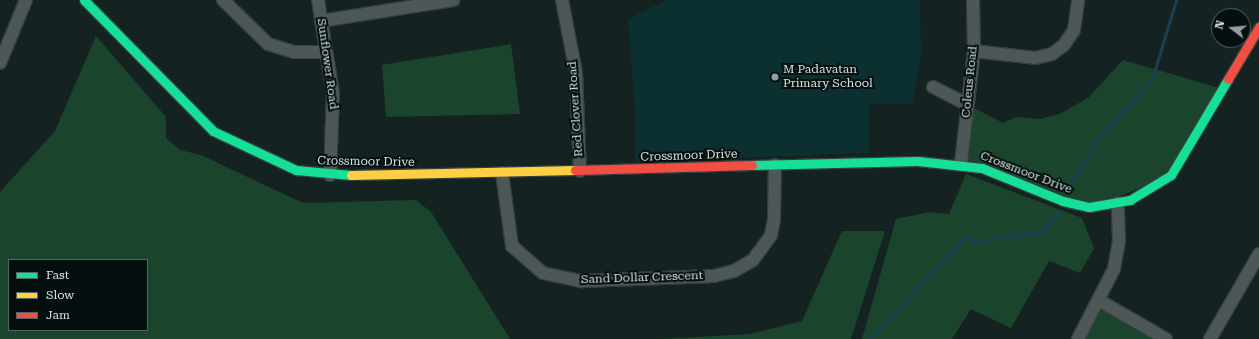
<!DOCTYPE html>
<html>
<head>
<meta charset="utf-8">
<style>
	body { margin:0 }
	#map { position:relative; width:1259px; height:339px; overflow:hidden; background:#142322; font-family:"Roboto Serif",serif }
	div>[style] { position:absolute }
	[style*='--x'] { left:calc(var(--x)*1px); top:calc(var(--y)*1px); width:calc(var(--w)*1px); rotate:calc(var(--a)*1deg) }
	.built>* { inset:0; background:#0c2f2f }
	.green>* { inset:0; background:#1b442d }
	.stream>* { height:3px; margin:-1.5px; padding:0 1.5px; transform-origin:1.5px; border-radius:1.5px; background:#174154 }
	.roads { filter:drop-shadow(1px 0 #343f3e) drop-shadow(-1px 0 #343f3e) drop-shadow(0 1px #343f3e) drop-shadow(0 -1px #343f3e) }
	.street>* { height:12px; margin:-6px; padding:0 6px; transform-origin:6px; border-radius:6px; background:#4d5757 }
	.fast>* { height:9px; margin:-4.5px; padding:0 4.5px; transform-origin:4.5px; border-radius:4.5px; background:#16e098 }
	.slow>* { height:9px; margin:-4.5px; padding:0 4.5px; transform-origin:4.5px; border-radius:4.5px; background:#ffcf43 }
	.jam>* { height:9px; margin:-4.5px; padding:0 4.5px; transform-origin:4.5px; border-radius:4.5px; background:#f24e42 }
	.dots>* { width:11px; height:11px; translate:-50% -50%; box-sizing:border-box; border:2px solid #050f0f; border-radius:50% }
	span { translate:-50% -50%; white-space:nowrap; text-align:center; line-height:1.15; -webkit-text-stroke:4px #050f0f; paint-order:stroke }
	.street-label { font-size:12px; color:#d4e3e2 }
	.poi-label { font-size:12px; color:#d4e3e2 }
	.left { translate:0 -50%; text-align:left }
	.legend { position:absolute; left:8px; top:259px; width:140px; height:72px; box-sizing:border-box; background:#050f0f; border:1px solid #586463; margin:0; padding:5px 7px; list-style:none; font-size:12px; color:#d4e3e2 }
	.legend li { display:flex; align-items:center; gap:8px; height:20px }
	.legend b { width:20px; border:1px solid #586463 }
	.north { position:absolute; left:1211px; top:8px; width:40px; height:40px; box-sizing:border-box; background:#050f0f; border:1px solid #586463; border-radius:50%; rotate:286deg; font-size:11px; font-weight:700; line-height:16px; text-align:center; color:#d4e3e2 }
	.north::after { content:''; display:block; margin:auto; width:14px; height:18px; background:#91a09f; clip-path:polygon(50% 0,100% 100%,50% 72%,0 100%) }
</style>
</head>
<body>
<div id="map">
	<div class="built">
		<i style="clip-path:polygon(667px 0,920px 0,921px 51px,913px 104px,869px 104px,869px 153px,635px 162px,635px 110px,628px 19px)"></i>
	</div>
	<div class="green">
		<i style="clip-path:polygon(evenodd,96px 36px,166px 117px,166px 138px,180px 150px,201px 155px,303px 203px,416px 200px,431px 212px,510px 339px,0 339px,0 192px,55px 131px,96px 36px,9px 260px,147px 260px,147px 330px,9px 330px,9px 260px)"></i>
		<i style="clip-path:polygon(511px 44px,520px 114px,386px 117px,382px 65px)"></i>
		<i style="clip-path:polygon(1123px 60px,1223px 89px,1171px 175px,1089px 209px,961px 163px,968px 105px,1003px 123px,1016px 117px,1039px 119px,1060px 114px,1088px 98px)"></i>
		<i style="clip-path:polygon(966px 174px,1082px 218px,1094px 248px,1080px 273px,1049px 261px,1011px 328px,971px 309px,952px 339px,862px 339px,896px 219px,930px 212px,949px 214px)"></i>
		<i style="clip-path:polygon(842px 231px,885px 231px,851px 339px,661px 339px,750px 334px,802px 321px)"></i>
		<i style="clip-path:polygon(1100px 301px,1166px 339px,1078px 339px)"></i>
	</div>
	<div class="stream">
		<i style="--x:1067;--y:191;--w:60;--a:-60"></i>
		<i style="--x:1097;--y:139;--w:81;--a:-47.5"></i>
		<i style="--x:1152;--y:79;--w:83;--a:-73.1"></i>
		<i style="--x:870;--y:339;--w:139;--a:-47"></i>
		<i style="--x:965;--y:237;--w:11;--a:22"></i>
		<i style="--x:975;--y:241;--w:69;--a:-7.5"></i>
		<i style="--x:1043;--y:232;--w:25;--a:-50"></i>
	</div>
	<div class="roads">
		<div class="street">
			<i style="--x:223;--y:0;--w:63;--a:44.4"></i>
			<i style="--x:268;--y:44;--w:27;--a:17"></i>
			<i style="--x:294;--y:52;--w:31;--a:0"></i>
			<i style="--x:318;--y:0;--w:95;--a:80.9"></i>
			<i style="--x:333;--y:94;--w:81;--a:92.1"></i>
			<i style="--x:562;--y:0;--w:74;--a:79.1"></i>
			<i style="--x:576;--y:73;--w:98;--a:87.7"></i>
			<i style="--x:321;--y:21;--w:134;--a:-9"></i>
			<i style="--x:974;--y:51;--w:61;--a:6.5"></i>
			<i style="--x:1035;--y:58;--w:17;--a:-13"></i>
			<i style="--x:1052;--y:54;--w:15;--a:-37"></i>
			<i style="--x:1064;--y:45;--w:18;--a:-56"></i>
			<i style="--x:1074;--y:30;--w:30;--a:-82"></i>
			<i style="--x:0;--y:63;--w:68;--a:-67.6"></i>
			<i style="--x:933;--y:87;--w:39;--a:27"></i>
			<i style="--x:961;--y:163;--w:113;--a:-83.4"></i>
			<i style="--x:974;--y:51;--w:51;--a:-91.1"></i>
			<i style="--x:502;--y:173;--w:74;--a:82.2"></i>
			<i style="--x:512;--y:246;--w:41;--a:41.1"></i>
			<i style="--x:543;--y:273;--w:40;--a:12"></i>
			<i style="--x:582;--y:281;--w:132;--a:-2.2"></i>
			<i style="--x:714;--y:276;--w:21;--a:-14"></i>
			<i style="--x:734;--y:271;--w:22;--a:-30"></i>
			<i style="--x:753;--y:260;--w:31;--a:-54"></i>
			<i style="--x:771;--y:235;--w:15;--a:-79"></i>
			<i style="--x:774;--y:220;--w:55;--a:-89"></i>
			<i style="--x:1100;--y:301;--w:76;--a:29.9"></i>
			<i style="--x:1078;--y:339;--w:79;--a:-62.8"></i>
			<i style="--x:1114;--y:269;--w:29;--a:-80"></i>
			<i style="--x:1119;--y:240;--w:37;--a:-92"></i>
			<i style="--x:1210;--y:339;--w:98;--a:-60"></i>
		</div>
		<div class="fast">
			<i style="--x:84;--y:0;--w:184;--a:45.4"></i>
			<i style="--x:213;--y:131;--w:92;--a:25.2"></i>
			<i style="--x:296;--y:170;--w:55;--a:5.2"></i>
			<i style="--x:752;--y:165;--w:166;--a:-1.4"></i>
			<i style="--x:918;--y:161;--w:64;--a:6.2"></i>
			<i style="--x:982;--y:168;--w:87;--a:22.2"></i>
			<i style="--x:1063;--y:201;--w:27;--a:13"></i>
			<i style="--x:1089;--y:207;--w:42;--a:-9.7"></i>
			<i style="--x:1130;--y:200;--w:48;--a:-31.4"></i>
			<i style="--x:1171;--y:175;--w:112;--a:-59.3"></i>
		</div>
		<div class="slow">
			<i style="--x:351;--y:175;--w:224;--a:-1.3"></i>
		</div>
		<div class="jam">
			<i style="--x:1228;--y:79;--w:61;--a:-59.2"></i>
			<i style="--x:575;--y:170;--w:177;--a:-1.6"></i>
		</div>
	</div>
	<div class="dots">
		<i style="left:775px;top:77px;background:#91a09f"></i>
	</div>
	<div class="street-label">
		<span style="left:327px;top:64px;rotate:82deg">Sunflower Road</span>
		<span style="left:970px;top:82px;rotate:-84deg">Coleus Road</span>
		<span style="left:576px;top:109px;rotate:-94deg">Red Clover Road</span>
		<span style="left:689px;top:156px;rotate:-2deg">Crossmoor Drive</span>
		<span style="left:366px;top:162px;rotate:1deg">Crossmoor Drive</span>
		<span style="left:1026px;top:173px;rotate:21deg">Crossmoor Drive</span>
		<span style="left:642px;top:278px;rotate:-2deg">Sand Dollar Crescent</span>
	</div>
	<div class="poi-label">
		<span class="left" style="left:783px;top:77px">M Padavatan<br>Primary School</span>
	</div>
	<ul class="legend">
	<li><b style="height:5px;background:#16e098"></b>Fast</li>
	<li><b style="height:5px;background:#ffcf43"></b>Slow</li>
	<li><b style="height:5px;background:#f24e42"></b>Jam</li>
	</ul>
	<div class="north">N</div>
</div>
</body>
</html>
